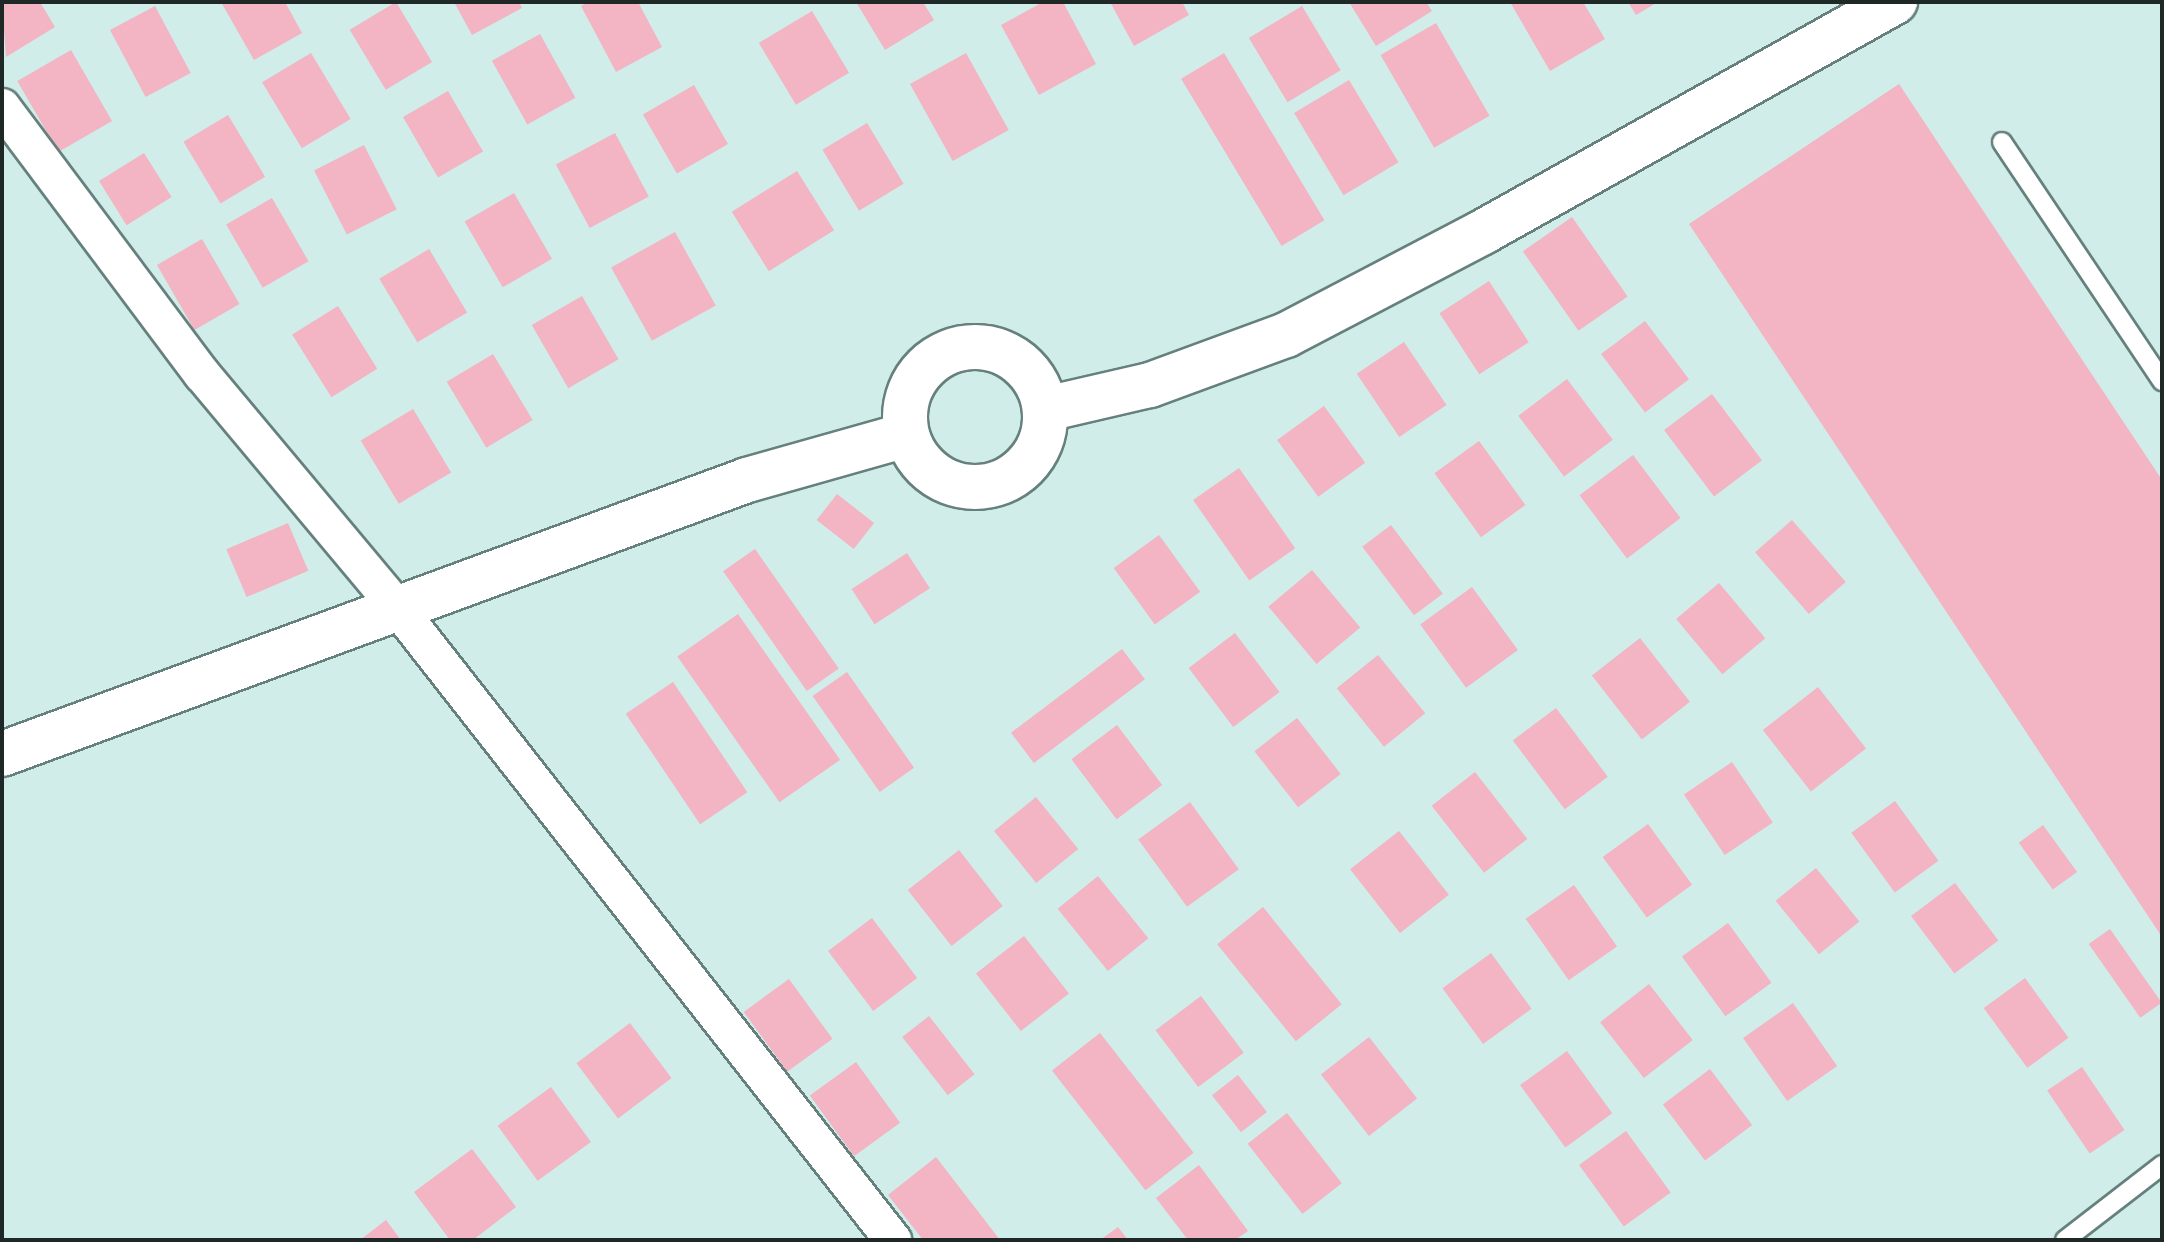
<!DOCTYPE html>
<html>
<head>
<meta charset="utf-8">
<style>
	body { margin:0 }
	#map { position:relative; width:2164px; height:1242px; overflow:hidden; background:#d0ede9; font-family:Figtree,sans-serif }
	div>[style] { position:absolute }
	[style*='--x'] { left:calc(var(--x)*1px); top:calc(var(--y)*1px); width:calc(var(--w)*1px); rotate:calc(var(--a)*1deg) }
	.building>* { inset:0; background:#f3b4c4; transform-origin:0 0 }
	.roads { filter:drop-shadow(2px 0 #65807d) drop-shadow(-2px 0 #65807d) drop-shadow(0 2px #65807d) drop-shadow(0 -2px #65807d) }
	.lane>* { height:18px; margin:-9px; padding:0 9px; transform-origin:9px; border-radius:9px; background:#fff }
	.street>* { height:36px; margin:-18px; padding:0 18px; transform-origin:18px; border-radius:18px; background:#fff }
	.secondary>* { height:44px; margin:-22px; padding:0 22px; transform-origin:22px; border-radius:22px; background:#fff }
	.secondary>.ring { margin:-22px; padding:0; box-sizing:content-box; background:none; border:44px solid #fff; border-radius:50% }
	span { translate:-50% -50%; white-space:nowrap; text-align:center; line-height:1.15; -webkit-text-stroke:7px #ddfbf6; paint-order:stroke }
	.frame { position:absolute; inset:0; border:4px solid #1d2827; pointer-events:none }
</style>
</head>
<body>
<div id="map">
	<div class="building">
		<i style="clip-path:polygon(2px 2px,40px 2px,55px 27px,6px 57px)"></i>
		<i style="clip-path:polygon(221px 2px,285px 2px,302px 33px,254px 60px)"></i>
		<i style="left:396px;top:2px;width:70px;height:54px;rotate:59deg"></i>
		<i style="clip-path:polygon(454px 2px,519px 2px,522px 8px,472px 35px)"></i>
		<i style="clip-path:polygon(588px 2px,638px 2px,662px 47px,616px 72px,581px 6px)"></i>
		<i style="clip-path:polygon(856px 2px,923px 2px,934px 20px,885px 50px)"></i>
		<i style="clip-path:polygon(1043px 2px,1063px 2px,1096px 64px,1039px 95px,1001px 25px)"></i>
		<i style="clip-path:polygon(1110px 2px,1182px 2px,1189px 15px,1134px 46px)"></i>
		<i style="clip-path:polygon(1349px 2px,1426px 2px,1432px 11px,1376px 46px)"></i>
		<i style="clip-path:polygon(1510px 2px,1583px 2px,1605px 39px,1550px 71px)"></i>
		<i style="clip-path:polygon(1628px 2px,1658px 2px,1636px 15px)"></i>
		<i style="left:155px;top:6px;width:76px;height:51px;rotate:62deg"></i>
		<i style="left:1302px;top:6px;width:75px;height:62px;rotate:59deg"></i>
		<i style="left:812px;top:11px;width:72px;height:62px;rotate:59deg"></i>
		<i style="left:1436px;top:23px;width:107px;height:64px;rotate:60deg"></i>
		<i style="left:540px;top:34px;width:73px;height:55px;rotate:61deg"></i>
		<i style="left:71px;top:50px;width:82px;height:62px;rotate:60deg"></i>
		<i style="left:311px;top:53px;width:77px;height:57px;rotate:59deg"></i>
		<i style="left:966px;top:53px;width:88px;height:64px;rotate:61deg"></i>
		<i style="left:1224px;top:53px;width:195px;height:50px;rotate:59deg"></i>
		<i style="left:1349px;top:80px;width:96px;height:64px;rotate:59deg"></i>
		<i style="clip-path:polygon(1899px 84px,2162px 480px,2162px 937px,1689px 224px)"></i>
		<i style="left:694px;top:85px;width:68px;height:59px;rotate:60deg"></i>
		<i style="left:448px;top:91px;width:70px;height:52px;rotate:60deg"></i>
		<i style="left:228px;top:115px;width:72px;height:52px;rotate:59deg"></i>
		<i style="left:867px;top:123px;width:71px;height:52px;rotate:59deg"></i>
		<i style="left:615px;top:133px;width:72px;height:67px;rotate:62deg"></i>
		<i style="left:364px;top:145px;width:72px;height:56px;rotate:63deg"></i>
		<i style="left:144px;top:153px;width:52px;height:53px;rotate:58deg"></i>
		<i style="left:797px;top:171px;width:70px;height:77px;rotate:58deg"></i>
		<i style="left:514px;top:193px;width:76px;height:57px;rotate:60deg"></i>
		<i style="left:272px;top:198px;width:73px;height:53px;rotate:60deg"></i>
		<i style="left:1572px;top:217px;width:97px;height:60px;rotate:55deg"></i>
		<i style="left:675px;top:232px;width:84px;height:73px;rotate:61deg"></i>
		<i style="left:202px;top:239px;width:75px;height:52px;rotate:60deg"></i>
		<i style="left:429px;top:249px;width:74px;height:58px;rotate:59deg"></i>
		<i style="left:1489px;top:281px;width:73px;height:59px;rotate:57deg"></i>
		<i style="left:582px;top:296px;width:73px;height:58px;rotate:60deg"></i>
		<i style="left:338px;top:306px;width:74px;height:54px;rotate:58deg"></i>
		<i style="left:1645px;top:321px;width:73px;height:55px;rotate:53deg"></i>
		<i style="left:1404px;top:342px;width:76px;height:57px;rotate:56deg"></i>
		<i style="left:493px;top:354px;width:77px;height:54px;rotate:59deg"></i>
		<i style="left:1567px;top:379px;width:76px;height:61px;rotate:53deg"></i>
		<i style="left:1712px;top:394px;width:83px;height:60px;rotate:53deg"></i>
		<i style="left:1324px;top:406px;width:70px;height:58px;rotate:54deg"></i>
		<i style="left:413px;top:409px;width:74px;height:61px;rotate:59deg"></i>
		<i style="left:1479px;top:441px;width:79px;height:55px;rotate:54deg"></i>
		<i style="left:1633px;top:455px;width:79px;height:67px;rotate:53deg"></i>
		<i style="left:1239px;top:468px;width:98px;height:56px;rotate:55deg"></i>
		<i style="left:837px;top:494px;width:47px;height:33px;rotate:38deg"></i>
		<i style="left:1792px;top:520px;width:82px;height:49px;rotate:49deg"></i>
		<i style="left:288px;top:523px;width:52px;height:67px;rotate:67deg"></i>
		<i style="left:1391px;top:525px;width:86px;height:36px;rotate:53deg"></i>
		<i style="left:1159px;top:535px;width:70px;height:56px;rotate:54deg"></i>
		<i style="left:755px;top:549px;width:146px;height:39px;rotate:55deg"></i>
		<i style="left:907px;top:553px;width:42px;height:66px;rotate:57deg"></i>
		<i style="left:1312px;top:570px;width:75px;height:57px;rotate:50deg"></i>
		<i style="left:1719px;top:583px;width:72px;height:56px;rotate:50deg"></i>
		<i style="left:1472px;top:587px;width:78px;height:64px;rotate:54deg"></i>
		<i style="left:738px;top:614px;width:178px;height:74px;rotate:55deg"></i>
		<i style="left:1235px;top:633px;width:74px;height:58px;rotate:53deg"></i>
		<i style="left:1640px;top:638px;width:81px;height:61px;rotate:52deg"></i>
		<i style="left:1122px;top:649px;width:38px;height:139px;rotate:53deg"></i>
		<i style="left:1378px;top:655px;width:75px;height:53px;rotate:51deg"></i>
		<i style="left:847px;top:672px;width:117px;height:42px;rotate:55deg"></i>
		<i style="left:673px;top:682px;width:133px;height:57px;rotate:56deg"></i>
		<i style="left:1818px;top:687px;width:78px;height:70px;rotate:52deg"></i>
		<i style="left:1556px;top:708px;width:86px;height:54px;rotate:53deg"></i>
		<i style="left:1297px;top:718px;width:71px;height:54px;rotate:52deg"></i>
		<i style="left:1117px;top:725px;width:75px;height:57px;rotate:53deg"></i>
		<i style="left:1732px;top:762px;width:73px;height:58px;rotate:56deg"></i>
		<i style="left:1475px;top:772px;width:85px;height:55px;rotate:52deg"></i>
		<i style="left:1036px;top:797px;width:67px;height:54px;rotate:51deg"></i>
		<i style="left:1895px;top:801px;width:74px;height:54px;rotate:54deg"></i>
		<i style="left:1190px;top:802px;width:83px;height:64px;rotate:54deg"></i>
		<i style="left:1648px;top:824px;width:75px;height:56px;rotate:54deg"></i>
		<i style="left:2043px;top:825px;width:58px;height:30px;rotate:54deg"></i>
		<i style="left:1399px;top:831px;width:81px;height:62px;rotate:52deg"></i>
		<i style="left:959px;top:850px;width:71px;height:65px;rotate:52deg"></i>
		<i style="left:1816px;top:868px;width:69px;height:52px;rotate:51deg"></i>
		<i style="left:1098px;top:876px;width:80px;height:52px;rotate:51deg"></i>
		<i style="left:1955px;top:883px;width:72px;height:55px;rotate:53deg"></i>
		<i style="left:1574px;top:885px;width:75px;height:59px;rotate:55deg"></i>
		<i style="left:1263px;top:907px;width:125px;height:59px;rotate:51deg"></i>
		<i style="left:872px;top:918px;width:75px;height:55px;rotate:53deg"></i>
		<i style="left:1728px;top:923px;width:74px;height:57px;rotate:54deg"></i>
		<i style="left:2110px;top:929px;width:90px;height:26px;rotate:55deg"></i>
		<i style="left:1024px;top:936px;width:73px;height:61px;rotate:52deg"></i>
		<i style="left:1491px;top:953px;width:69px;height:60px;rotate:54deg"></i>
		<i style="left:2025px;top:978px;width:74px;height:51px;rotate:54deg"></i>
		<i style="left:789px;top:979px;width:74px;height:56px;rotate:54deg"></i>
		<i style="left:1649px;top:984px;width:71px;height:62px;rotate:52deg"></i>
		<i style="left:1201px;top:996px;width:71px;height:57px;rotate:53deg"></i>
		<i style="left:1793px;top:1003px;width:77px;height:61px;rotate:55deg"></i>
		<i style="left:929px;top:1016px;width:74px;height:34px;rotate:52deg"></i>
		<i style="left:630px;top:1023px;width:69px;height:67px;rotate:53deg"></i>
		<i style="left:1100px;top:1033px;width:152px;height:61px;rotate:52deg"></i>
		<i style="left:1369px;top:1037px;width:78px;height:61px;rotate:52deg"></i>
		<i style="left:1567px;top:1051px;width:77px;height:58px;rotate:54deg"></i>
		<i style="left:856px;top:1062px;width:75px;height:57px;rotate:54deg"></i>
		<i style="left:2082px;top:1067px;width:76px;height:42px;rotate:56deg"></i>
		<i style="left:1710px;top:1069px;width:70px;height:59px;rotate:53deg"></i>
		<i style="left:1238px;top:1075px;width:47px;height:33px;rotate:52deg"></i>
		<i style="left:551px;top:1087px;width:68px;height:66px;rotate:54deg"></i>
		<i style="left:1287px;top:1113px;width:89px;height:50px;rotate:52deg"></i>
		<i style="left:1626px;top:1131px;width:76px;height:58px;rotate:54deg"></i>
		<i style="clip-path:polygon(472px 1149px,516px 1207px,473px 1240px,450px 1240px,414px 1192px)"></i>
		<i style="clip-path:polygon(936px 1157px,1000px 1240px,923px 1240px,888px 1195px)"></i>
		<i style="clip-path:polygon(1199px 1165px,1248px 1231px,1235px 1240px,1188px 1240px,1156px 1198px)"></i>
		<i style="clip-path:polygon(386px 1220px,401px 1240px,360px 1240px)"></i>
		<i style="clip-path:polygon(1118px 1227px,1128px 1240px,1100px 1240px)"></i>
	</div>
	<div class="roads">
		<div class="lane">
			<i style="--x:2002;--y:142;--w:288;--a:56.2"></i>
			<i style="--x:2065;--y:1240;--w:123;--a:-37.7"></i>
		</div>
		<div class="street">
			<i style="--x:2;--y:107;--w:334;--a:53.2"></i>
			<i style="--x:202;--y:374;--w:302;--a:50.1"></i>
			<i style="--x:396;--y:606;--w:806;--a:51.91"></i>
		</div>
		<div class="secondary">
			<i class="ring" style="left:905px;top:347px;width:96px;height:96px"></i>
			<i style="--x:1046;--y:409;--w:107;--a:-13"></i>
			<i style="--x:1150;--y:385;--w:145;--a:-20.2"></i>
			<i style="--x:1286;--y:335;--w:222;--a:-27.6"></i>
			<i style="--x:1483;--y:232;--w:472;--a:-29.2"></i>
			<i style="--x:2;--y:754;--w:794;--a:-20.19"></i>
			<i style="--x:747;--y:480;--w:165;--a:-15.8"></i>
		</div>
	</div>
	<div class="frame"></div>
</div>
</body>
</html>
